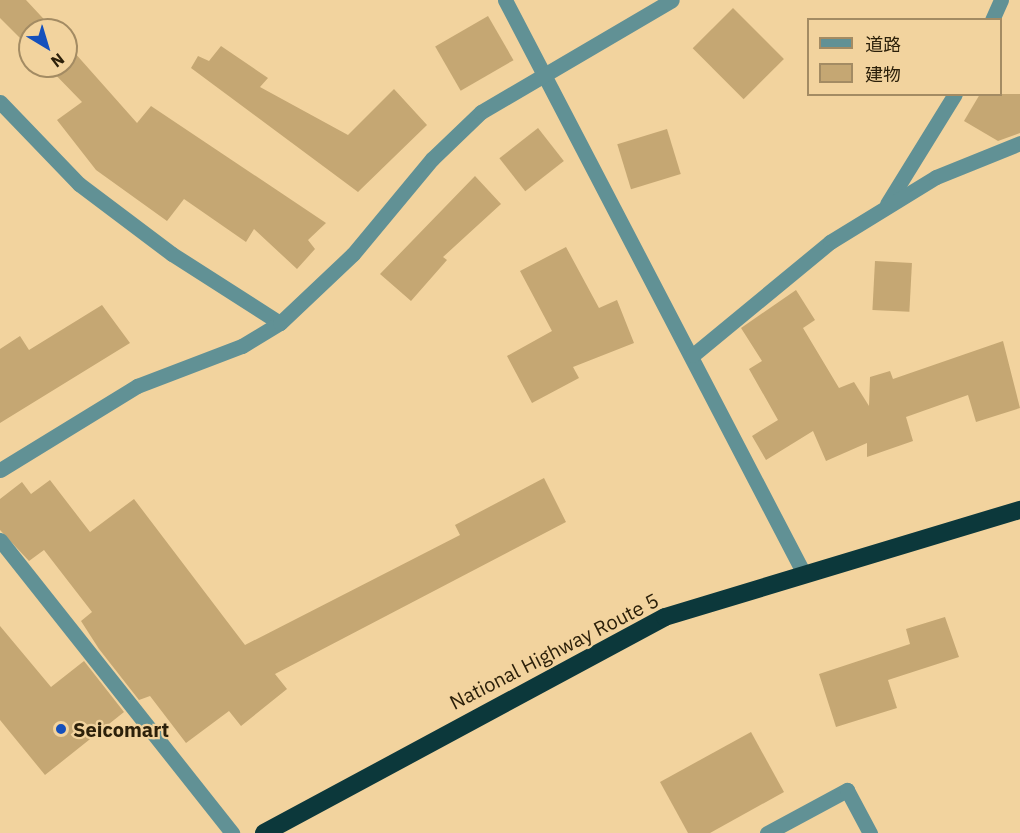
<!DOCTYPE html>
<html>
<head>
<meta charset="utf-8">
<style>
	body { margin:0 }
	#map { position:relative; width:1020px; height:833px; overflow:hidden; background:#f2d39e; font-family:"IBM Plex Sans","Noto Sans JP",sans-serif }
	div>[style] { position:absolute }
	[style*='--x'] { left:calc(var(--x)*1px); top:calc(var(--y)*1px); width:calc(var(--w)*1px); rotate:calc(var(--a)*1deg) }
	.building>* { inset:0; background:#c5a773; transform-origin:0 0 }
	.minor>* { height:15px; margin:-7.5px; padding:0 7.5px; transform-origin:7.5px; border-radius:7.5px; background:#619195 }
	.highway>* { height:18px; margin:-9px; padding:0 9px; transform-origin:9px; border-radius:9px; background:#0c383b }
	.dots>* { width:16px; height:16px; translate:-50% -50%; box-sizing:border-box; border:3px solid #f2d39e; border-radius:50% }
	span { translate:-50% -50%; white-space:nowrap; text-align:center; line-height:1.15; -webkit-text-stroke:4.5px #f2d39e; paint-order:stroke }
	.street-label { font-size:20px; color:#2c200a }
	.poi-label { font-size:20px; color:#2c200a; font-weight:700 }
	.left { translate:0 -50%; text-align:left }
	.legend { position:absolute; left:807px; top:18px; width:195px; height:78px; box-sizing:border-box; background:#f2d39e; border:2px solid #a38b63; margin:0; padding:8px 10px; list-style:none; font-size:18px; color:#2c200a }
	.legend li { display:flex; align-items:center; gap:12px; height:30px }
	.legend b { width:30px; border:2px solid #a38b63 }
	.north { position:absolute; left:18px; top:18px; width:60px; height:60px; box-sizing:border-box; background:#f2d39e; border:2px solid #a38b63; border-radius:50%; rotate:142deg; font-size:16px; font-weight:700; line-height:24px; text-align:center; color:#2c200a }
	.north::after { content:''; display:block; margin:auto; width:21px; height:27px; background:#1550bc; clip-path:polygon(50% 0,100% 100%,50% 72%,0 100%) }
</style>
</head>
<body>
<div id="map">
	<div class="building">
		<i style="clip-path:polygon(0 0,26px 0,54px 30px,30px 30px,30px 48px,0 18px)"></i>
		<i style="left:733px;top:8px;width:72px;height:57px;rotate:45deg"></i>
		<i style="left:488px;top:16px;width:51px;height:61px;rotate:60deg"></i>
		<i style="clip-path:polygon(66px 43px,137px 123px,151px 106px,326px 223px,308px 240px,315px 249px,297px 269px,254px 229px,246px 242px,184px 199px,167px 221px,96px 170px,57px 120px,82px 102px,47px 66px,66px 66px)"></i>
		<i style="clip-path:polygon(221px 46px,268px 78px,260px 87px,348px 135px,394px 89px,427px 125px,358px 192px,191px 68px,198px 56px,209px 61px)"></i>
		<i style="clip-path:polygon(980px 94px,1020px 94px,1020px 133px,998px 141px,964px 121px)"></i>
		<i style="left:538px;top:128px;width:42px;height:49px;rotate:52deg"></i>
		<i style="left:667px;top:129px;width:47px;height:52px;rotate:73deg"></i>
		<i style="clip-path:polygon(475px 176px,501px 204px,443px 257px,447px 260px,411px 301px,380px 274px)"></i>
		<i style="clip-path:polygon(566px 247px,599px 308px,617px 300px,634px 343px,573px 367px,579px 378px,532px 403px,507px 356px,552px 331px,520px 271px)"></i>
		<i style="left:875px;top:261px;width:37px;height:49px;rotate:3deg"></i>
		<i style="clip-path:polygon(796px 290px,815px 320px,803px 328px,839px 388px,854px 382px,869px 406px,870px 377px,890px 371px,893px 379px,1003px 341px,1020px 408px,976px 422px,968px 395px,906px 417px,913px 441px,867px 457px,867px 443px,826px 461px,813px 431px,766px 460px,752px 436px,778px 420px,749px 369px,762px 361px,741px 328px)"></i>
		<i style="clip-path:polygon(102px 305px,130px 343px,0 423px,0 349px,20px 336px,29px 350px)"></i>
		<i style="clip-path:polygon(544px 478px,566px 522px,275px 674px,287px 689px,241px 726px,229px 711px,186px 743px,150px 696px,139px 700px,99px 649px,81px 621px,92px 612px,44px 550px,29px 561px,0 530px,0 499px,22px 482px,31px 494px,50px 480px,90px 532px,134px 499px,245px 645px,460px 535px,455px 525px)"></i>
		<i style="clip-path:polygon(945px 617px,959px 657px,888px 680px,897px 708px,836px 727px,819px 674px,910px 644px,906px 629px)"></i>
		<i style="clip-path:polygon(0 626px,51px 687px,84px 661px,124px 712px,45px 775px,0 720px)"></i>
		<i style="clip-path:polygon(751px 732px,784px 792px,710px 833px,688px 833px,660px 782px)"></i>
	</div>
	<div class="minor">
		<i style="--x:505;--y:0;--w:647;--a:62.48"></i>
		<i style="--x:992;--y:20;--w:22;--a:-66"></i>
		<i style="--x:0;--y:102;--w:114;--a:46.1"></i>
		<i style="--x:79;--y:184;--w:116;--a:37"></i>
		<i style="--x:172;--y:254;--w:128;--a:32.6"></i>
		<i style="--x:887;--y:204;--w:129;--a:-58.3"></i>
		<i style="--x:693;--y:355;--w:178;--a:-39.5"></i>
		<i style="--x:830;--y:242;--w:124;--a:-31.5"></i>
		<i style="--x:936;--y:177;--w:91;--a:-22"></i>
		<i style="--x:0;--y:470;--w:161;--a:-31.5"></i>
		<i style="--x:137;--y:386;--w:112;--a:-20.9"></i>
		<i style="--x:242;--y:346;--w:44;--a:-31.2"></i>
		<i style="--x:280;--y:323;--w:100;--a:-43.4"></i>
		<i style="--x:353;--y:254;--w:124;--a:-50.3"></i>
		<i style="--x:432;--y:159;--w:68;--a:-43.8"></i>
		<i style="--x:481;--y:112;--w:221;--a:-30.4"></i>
		<i style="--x:0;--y:540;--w:374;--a:51.6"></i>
		<i style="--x:767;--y:833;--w:91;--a:-28.3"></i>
		<i style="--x:847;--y:790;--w:49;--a:61.9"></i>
	</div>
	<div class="highway">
		<i style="--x:264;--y:833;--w:455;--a:-28.3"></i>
		<i style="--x:665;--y:617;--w:371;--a:-16.8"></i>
	</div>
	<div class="dots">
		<i style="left:61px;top:729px;background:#1550bc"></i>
	</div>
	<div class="street-label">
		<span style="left:554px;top:651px;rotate:-27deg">National Highway Route 5</span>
	</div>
	<div class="poi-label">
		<span class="left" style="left:73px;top:729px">Seicomart</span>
	</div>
	<ul class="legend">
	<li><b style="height:8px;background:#619195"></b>道路</li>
	<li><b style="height:16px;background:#c5a773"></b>建物</li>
	</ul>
	<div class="north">N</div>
</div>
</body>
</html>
